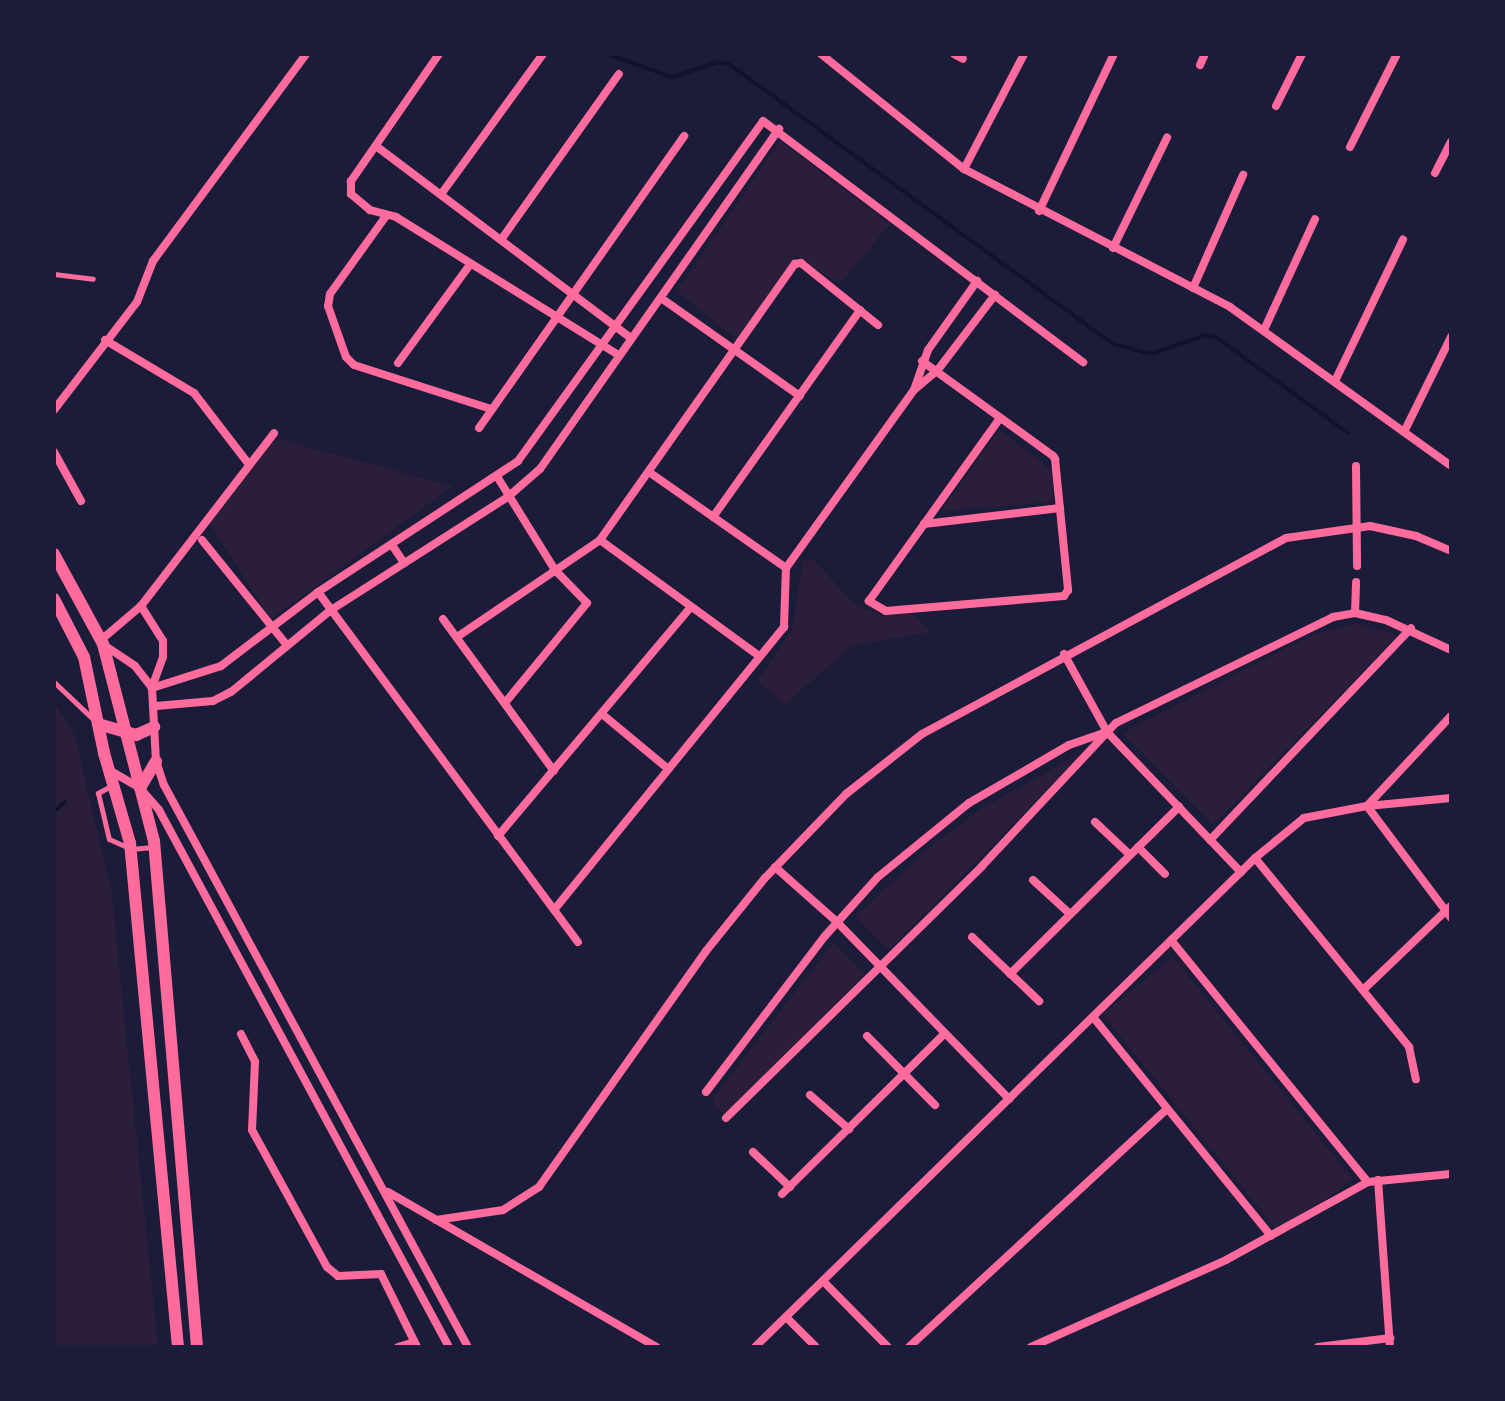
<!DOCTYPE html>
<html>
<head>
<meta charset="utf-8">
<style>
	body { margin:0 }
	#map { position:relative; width:1505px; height:1401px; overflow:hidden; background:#1b1b3a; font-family:Montserrat,sans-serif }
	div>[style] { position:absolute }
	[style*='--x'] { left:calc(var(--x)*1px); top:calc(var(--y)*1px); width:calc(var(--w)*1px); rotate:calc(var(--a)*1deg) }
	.green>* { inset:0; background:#2a1e3b; transform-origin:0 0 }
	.stream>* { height:4px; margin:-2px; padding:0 2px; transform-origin:2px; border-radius:2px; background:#12122b }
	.service>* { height:5px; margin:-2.5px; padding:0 2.5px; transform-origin:2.5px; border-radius:2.5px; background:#ff6b9d }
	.minor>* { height:8px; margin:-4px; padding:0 4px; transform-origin:4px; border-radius:4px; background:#ff6b9d }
	.secondary>* { height:12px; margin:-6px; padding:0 6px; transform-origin:6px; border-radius:6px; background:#ff6b9d }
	span { translate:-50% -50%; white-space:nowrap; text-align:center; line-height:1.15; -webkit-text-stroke:7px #1b1b3a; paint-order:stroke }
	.frame { position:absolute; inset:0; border:56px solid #1b1b3a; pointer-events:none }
</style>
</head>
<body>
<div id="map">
	<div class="green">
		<i style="clip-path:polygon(780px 141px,890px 224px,840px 284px,796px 256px,736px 339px,677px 291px)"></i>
		<i style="clip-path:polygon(999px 430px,1055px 473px,1052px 502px,941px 511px)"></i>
		<i style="clip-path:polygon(267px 436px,453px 486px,271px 619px,208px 521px)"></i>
		<i style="clip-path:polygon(813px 559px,855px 605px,883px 616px,910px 612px,930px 632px,852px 646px,784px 705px,758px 680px,792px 630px,803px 561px)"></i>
		<i style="clip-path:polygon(1357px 623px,1398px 635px,1213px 825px,1123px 733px,1310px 636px)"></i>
		<i style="clip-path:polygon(54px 701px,75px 736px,112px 894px,158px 1347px,54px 1347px)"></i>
		<i style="clip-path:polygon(1086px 750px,889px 950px,855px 917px,936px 842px,983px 808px)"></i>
		<i style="clip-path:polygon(834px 942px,864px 974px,726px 1117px,711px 1101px)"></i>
		<i style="left:1173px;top:957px;width:285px;height:91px;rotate:51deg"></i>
	</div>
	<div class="stream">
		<i style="--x:608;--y:54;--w:68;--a:19.8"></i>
		<i style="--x:672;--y:77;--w:48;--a:-18.1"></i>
		<i style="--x:718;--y:62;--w:11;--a:10"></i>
		<i style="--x:729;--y:64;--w:475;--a:36.1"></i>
		<i style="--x:1113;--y:344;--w:40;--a:14.4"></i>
		<i style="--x:1152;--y:354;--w:56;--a:-19.7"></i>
		<i style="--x:1205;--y:335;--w:11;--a:10"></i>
		<i style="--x:1216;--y:337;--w:163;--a:36"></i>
		<i style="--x:54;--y:811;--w:14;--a:-39"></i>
	</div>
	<div class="service">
		<i style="--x:54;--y:274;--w:39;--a:7"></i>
		<i style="--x:54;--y:682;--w:55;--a:43.5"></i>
		<i style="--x:111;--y:786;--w:15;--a:152"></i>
		<i style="--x:98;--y:793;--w:47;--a:76.6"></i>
		<i style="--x:109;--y:839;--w:24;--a:24"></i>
		<i style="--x:131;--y:849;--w:22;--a:-5"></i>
	</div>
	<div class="minor">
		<i style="--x:439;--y:54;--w:155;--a:124.7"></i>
		<i style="--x:351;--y:181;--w:13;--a:90"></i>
		<i style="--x:351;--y:194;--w:25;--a:40"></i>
		<i style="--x:370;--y:210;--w:27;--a:15"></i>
		<i style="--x:396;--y:217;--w:262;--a:31.8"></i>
		<i style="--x:821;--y:54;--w:184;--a:38.8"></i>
		<i style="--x:964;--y:169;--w:300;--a:27.4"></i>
		<i style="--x:1230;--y:307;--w:272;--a:35.7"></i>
		<i style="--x:954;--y:54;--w:10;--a:29"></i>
		<i style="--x:1200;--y:65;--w:12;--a:-66"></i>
		<i style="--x:1276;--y:106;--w:58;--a:-63.4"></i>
		<i style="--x:376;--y:146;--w:319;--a:37"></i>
		<i style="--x:1350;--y:147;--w:104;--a:-63.2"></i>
		<i style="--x:964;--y:169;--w:130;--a:-62.4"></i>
		<i style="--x:1435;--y:173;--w:35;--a:-63"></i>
		<i style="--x:442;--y:193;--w:172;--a:-54"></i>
		<i style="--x:1039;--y:211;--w:174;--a:-64.5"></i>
		<i style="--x:386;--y:216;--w:96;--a:125.7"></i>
		<i style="--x:330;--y:294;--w:12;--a:99"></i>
		<i style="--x:328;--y:306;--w:54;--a:70.6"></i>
		<i style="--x:346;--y:357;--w:11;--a:45"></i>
		<i style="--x:354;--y:365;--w:144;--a:17.8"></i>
		<i style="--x:503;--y:237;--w:200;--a:-54.6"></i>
		<i style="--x:1113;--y:248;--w:123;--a:-63.9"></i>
		<i style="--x:1193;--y:288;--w:124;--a:-66.1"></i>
		<i style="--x:661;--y:298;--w:170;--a:35.2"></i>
		<i style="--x:1264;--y:330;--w:122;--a:-65.3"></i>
		<i style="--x:105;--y:340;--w:104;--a:30.8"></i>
		<i style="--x:194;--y:393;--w:88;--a:52.4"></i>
		<i style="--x:922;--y:361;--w:162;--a:35.9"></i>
		<i style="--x:1053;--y:456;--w:4;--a:56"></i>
		<i style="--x:1055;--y:459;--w:132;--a:84.3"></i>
		<i style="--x:1068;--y:590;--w:7;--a:124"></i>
		<i style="--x:1064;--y:596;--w:179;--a:175.2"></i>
		<i style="--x:886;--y:611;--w:20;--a:-150"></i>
		<i style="--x:869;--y:601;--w:225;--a:-54.4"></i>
		<i style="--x:398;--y:363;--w:120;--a:-53.8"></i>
		<i style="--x:1335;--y:381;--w:157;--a:-64.3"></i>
		<i style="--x:914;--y:390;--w:42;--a:-70.7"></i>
		<i style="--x:928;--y:350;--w:85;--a:-54.6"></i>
		<i style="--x:54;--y:410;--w:136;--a:-52.5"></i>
		<i style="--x:137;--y:302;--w:44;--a:-68.7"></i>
		<i style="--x:153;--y:261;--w:257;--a:-53.5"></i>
		<i style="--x:479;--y:428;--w:357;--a:-54.9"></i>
		<i style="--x:1404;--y:432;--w:106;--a:-63.7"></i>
		<i style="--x:54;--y:452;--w:56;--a:61.1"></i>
		<i style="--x:1356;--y:466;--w:100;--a:89.4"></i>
		<i style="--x:649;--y:472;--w:167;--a:35"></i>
		<i style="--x:498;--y:478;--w:108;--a:58.2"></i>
		<i style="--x:555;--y:570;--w:46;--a:45.9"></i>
		<i style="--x:587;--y:603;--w:129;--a:129.4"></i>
		<i style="--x:713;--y:517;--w:254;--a:-54.6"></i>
		<i style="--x:924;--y:524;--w:137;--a:-6.7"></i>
		<i style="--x:202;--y:540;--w:134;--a:51.1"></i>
		<i style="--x:600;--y:540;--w:197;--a:36.1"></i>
		<i style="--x:392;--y:545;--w:22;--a:56"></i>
		<i style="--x:318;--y:592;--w:436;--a:53.4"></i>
		<i style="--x:141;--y:606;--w:41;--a:57.8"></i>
		<i style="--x:163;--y:641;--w:16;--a:90"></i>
		<i style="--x:163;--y:657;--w:33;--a:110"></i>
		<i style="--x:1355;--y:613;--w:31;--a:-88"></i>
		<i style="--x:443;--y:619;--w:188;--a:53.9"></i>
		<i style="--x:457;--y:637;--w:173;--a:-34.1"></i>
		<i style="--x:600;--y:540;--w:338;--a:-54.8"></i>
		<i style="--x:795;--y:264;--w:6;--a:-9"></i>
		<i style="--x:801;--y:263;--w:99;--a:38.8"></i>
		<i style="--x:101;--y:640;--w:52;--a:-40.4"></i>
		<i style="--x:141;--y:606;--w:218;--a:-52.4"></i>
		<i style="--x:104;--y:645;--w:37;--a:34"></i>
		<i style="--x:135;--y:666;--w:28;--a:52"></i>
		<i style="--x:152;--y:688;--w:73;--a:86.9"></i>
		<i style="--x:156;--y:761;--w:25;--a:72"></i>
		<i style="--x:164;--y:785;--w:639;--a:61.59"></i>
		<i style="--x:1064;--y:654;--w:89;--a:61.1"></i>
		<i style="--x:1107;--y:732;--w:194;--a:46.3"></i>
		<i style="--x:152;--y:688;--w:72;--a:-17.7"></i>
		<i style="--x:221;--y:666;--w:122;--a:-37.3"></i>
		<i style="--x:318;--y:592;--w:239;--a:-33.2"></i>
		<i style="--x:518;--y:461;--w:419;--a:-54.2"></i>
		<i style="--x:763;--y:121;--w:401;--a:37"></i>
		<i style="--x:156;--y:706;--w:57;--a:-5"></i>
		<i style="--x:213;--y:701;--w:20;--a:-27"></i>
		<i style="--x:231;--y:692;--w:129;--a:-39.4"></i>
		<i style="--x:331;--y:610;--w:211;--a:-32.6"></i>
		<i style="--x:509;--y:496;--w:41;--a:-41.1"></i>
		<i style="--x:540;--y:469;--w:416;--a:-54.9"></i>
		<i style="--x:602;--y:714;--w:85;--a:39.7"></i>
		<i style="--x:109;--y:770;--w:36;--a:30"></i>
		<i style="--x:140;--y:788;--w:29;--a:49"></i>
		<i style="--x:159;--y:810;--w:610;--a:61.63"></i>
		<i style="--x:1451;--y:798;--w:84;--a:174.6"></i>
		<i style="--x:1367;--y:806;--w:140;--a:53.1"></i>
		<i style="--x:1095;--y:822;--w:48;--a:43.3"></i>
		<i style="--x:498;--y:836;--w:299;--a:-49.9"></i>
		<i style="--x:1210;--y:840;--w:292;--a:-46.5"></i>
		<i style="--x:1138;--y:847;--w:38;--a:45"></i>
		<i style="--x:1255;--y:858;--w:244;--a:50.8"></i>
		<i style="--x:1409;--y:1047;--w:33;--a:78"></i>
		<i style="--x:775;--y:867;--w:83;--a:41.6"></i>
		<i style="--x:837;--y:922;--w:247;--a:45.8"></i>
		<i style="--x:1033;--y:880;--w:50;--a:42.6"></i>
		<i style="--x:554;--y:910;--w:365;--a:-50.9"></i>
		<i style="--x:784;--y:627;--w:59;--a:-88.1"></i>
		<i style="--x:786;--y:568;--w:219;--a:-54.3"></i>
		<i style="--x:914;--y:390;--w:30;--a:-40"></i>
		<i style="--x:937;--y:371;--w:96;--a:-52.7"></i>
		<i style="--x:972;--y:937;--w:93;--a:43.7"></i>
		<i style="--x:1171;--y:940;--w:312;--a:50.9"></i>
		<i style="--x:1010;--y:974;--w:238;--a:-44.7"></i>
		<i style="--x:1363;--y:990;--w:122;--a:-43.7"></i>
		<i style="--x:1093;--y:1017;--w:282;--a:50.9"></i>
		<i style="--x:241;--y:1034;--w:31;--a:63"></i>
		<i style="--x:255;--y:1062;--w:68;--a:92.5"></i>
		<i style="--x:252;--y:1130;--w:156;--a:61.3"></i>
		<i style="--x:327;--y:1267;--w:14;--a:39"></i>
		<i style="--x:338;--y:1276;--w:43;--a:-2.7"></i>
		<i style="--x:381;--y:1274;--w:81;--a:63.7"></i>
		<i style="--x:867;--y:1036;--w:97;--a:45.4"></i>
		<i style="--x:706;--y:1092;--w:196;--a:-52.7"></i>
		<i style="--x:825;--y:936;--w:79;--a:-48.1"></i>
		<i style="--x:878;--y:877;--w:117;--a:-39.1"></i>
		<i style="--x:969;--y:803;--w:116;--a:-30.1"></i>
		<i style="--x:1069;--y:745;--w:39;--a:-19"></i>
		<i style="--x:810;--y:1095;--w:52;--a:41.1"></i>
		<i style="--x:726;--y:1118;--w:359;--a:-44.5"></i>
		<i style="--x:982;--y:866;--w:196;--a:-46.9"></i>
		<i style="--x:1116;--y:723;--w:242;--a:-26"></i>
		<i style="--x:1333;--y:617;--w:22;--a:-10"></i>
		<i style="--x:1355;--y:613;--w:32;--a:13"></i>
		<i style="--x:1386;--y:620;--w:72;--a:24.8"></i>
		<i style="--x:753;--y:1152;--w:51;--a:43.4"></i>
		<i style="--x:1378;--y:1180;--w:167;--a:85.9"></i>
		<i style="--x:388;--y:1192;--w:310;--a:30"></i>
		<i style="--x:782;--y:1194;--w:229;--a:-44.6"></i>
		<i style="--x:436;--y:1220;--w:68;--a:-8.5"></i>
		<i style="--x:503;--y:1210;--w:43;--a:-32.6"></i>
		<i style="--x:539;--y:1187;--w:289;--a:-54.7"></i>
		<i style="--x:706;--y:951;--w:94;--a:-51.1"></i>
		<i style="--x:765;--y:878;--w:117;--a:-46"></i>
		<i style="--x:846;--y:794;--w:97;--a:-38.3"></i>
		<i style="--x:922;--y:734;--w:413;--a:-28.3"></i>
		<i style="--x:1286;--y:538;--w:85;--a:-8.1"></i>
		<i style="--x:1370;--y:526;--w:47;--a:12.3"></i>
		<i style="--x:1416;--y:536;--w:38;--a:23"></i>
		<i style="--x:823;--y:1281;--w:93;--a:45.4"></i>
		<i style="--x:786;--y:1317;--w:42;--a:45"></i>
		<i style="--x:398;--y:1347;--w:17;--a:-17"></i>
		<i style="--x:755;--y:1347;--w:699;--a:-44.36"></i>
		<i style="--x:1255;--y:858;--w:63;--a:-39.2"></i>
		<i style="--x:1304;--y:818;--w:64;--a:-10.8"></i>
		<i style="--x:1367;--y:806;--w:123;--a:-47"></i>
		<i style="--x:909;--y:1347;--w:351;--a:-42.7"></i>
		<i style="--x:1031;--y:1347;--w:214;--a:-24"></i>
		<i style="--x:1226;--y:1260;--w:162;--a:-28.8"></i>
		<i style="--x:1368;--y:1182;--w:83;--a:-5.5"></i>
		<i style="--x:1318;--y:1347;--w:73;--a:-7.1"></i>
	</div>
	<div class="secondary">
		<i style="--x:54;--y:554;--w:102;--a:61.4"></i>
		<i style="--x:103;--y:644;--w:203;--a:75.5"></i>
		<i style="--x:154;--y:841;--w:508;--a:85.14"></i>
		<i style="--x:54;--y:599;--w:65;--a:62.7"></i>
		<i style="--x:84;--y:657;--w:98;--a:78.2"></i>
		<i style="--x:104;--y:753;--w:94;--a:73.9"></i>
		<i style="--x:130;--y:843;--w:506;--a:84.56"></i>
		<i style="--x:98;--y:724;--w:40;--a:16"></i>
		<i style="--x:136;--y:735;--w:20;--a:-24"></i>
		<i style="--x:140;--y:788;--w:31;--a:-59"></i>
	</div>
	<div class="frame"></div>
</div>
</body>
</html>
